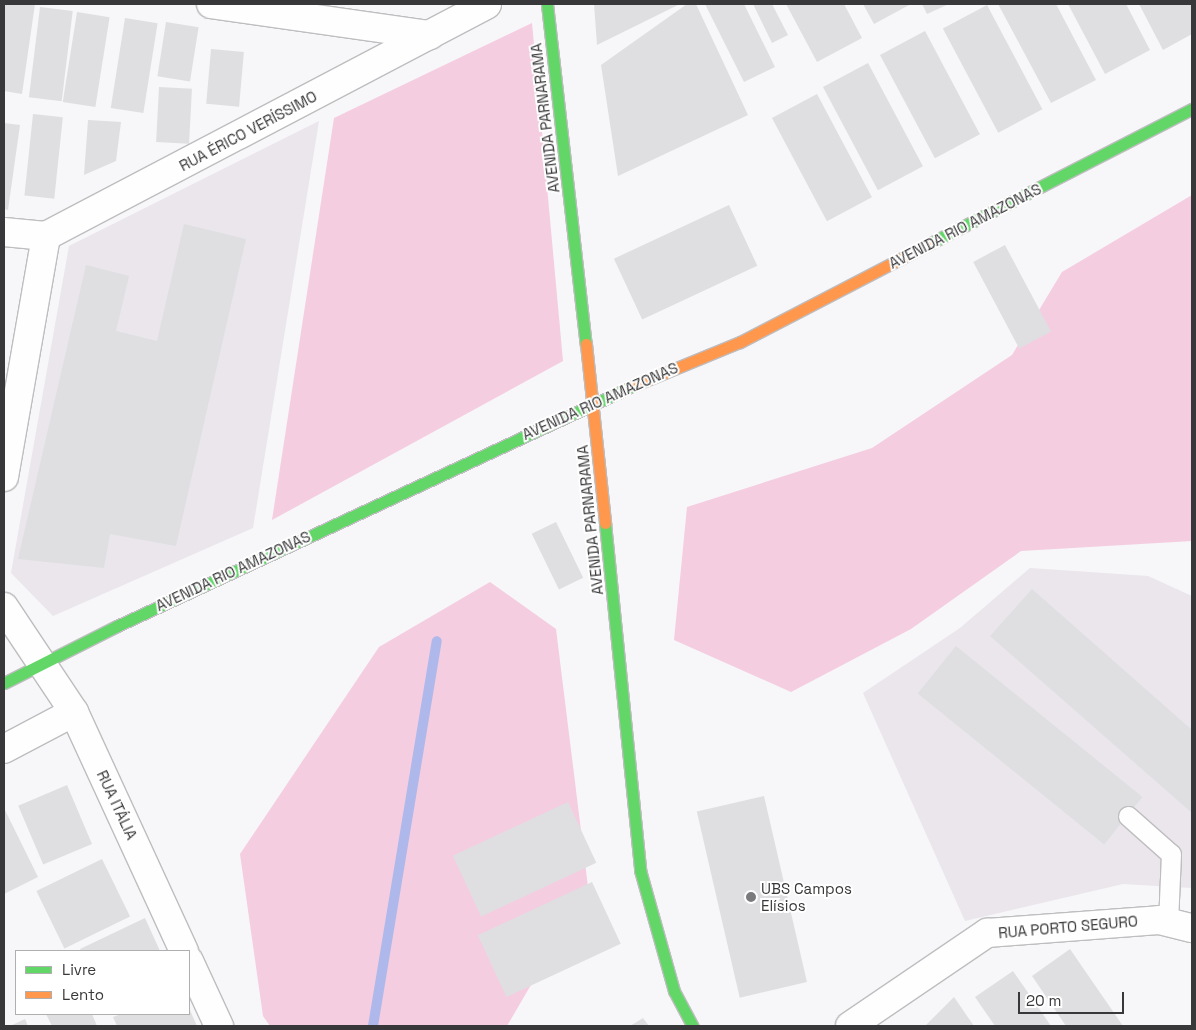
<!DOCTYPE html>
<html>
<head>
<meta charset="utf-8">
<style>
	body { margin:0 }
	#map { position:relative; width:1196px; height:1030px; overflow:hidden; background:#f7f6f8; font-family:"Space Grotesk",sans-serif }
	div>[style] { position:absolute }
	[style*='--x'] { left:calc(var(--x)*1px); top:calc(var(--y)*1px); width:calc(var(--w)*1px); rotate:calc(var(--a)*1deg) }
	.built>* { inset:0; background:#eae6ec }
	.green>* { inset:0; background:#f4cde0 }
	.stream>* { height:10px; margin:-5px; padding:0 5px; transform-origin:5px; border-radius:5px; background:#afb8ea }
	.building>* { inset:0; background:#dfdfe1; transform-origin:0 0 }
	.roads { filter:drop-shadow(1px 0 #bebdbf) drop-shadow(-1px 0 #bebdbf) drop-shadow(0 1px #bebdbf) drop-shadow(0 -1px #bebdbf) }
	.lane>* { height:19px; margin:-9.5px; padding:0 9.5px; transform-origin:9.5px; border-radius:9.5px; background:#fefefe }
	.street>* { height:28px; margin:-14px; padding:0 14px; transform-origin:14px; border-radius:14px; background:#fefefe }
	.fast>* { height:11px; margin:-5.5px; padding:0 5.5px; transform-origin:5.5px; border-radius:5.5px; background:#63d668 }
	.slow>* { height:11px; margin:-5.5px; padding:0 5.5px; transform-origin:5.5px; border-radius:5.5px; background:#ff974d }
	.dots>* { width:14px; height:14px; translate:-50% -50%; box-sizing:border-box; border:2px solid #fff; border-radius:50% }
	span { translate:-50% -50%; white-space:nowrap; text-align:center; line-height:1.15; -webkit-text-stroke:4px #fff; paint-order:stroke }
	.street-label { font-size:15px; color:#383739 }
	.poi-label { font-size:15px; color:#383739 }
	.left { translate:0 -50%; text-align:left }
	.frame { position:absolute; inset:0; border:5px solid #383739; pointer-events:none }
	.legend { position:absolute; left:15px; top:950px; width:175px; height:65px; box-sizing:border-box; background:#fff; border:1px solid #afafb0; margin:0; padding:6px 9px; list-style:none; font-size:15px; color:#383739 }
	.legend li { display:flex; align-items:center; gap:10px; height:25px }
	.legend b { width:25px; border:1px solid #afafb0 }
	.scale { position:absolute; left:1018px; top:992px; width:106px; height:22px; box-sizing:border-box; border:2px solid #383739; border-top:0; padding-left:6px; font-size:15px; line-height:18px; white-space:nowrap; color:#383739; -webkit-text-stroke:4px #fff; paint-order:stroke }
</style>
</head>
<body>
<div id="map">
	<div class="built">
		<i style="clip-path:polygon(319px 121px,253px 528px,53px 616px,11px 573px,69px 246px)"></i>
		<i style="clip-path:polygon(1030px 568px,1148px 576px,1192px 596px,1192px 888px,1123px 884px,965px 921px,863px 693px,960px 628px)"></i>
	</div>
	<div class="green">
		<i style="clip-path:polygon(532px 23px,563px 361px,272px 520px,334px 118px)"></i>
		<i style="clip-path:polygon(1192px 195px,1192px 541px,1021px 551px,911px 629px,791px 692px,674px 640px,687px 507px,872px 448px,1012px 355px,1062px 272px)"></i>
		<i style="clip-path:polygon(490px 582px,556px 629px,588px 887px,507px 1026px,270px 1026px,263px 1016px,240px 854px,379px 647px)"></i>
	</div>
	<div class="stream">
		<i style="--x:373;--y:1026;--w:390;--a:-80.6"></i>
	</div>
	<div class="building">
		<i style="clip-path:polygon(4px 4px,35px 4px,22px 94px,4px 91px)"></i>
		<i style="clip-path:polygon(594px 4px,680px 4px,597px 45px)"></i>
		<i style="clip-path:polygon(687px 4px,696px 4px,748px 115px,618px 176px,601px 65px)"></i>
		<i style="clip-path:polygon(705px 4px,744px 4px,775px 67px,744px 82px)"></i>
		<i style="clip-path:polygon(753px 4px,772px 4px,788px 35px,772px 43px)"></i>
		<i style="clip-path:polygon(786px 4px,844px 4px,862px 38px,817px 62px)"></i>
		<i style="clip-path:polygon(863px 4px,911px 4px,874px 24px)"></i>
		<i style="clip-path:polygon(922px 4px,949px 4px,927px 14px)"></i>
		<i style="clip-path:polygon(998px 4px,1056px 4px,1096px 80px,1051px 103px)"></i>
		<i style="clip-path:polygon(1068px 4px,1126px 4px,1150px 50px,1105px 74px)"></i>
		<i style="clip-path:polygon(1139px 4px,1192px 4px,1192px 34px,1163px 50px)"></i>
		<i style="left:987px;top:5px;width:118px;height:50px;rotate:62deg"></i>
		<i style="left:40px;top:7px;width:33px;height:91px;rotate:7deg"></i>
		<i style="left:77px;top:12px;width:33px;height:91px;rotate:9deg"></i>
		<i style="left:125px;top:18px;width:33px;height:91px;rotate:9deg"></i>
		<i style="left:166px;top:22px;width:33px;height:55px;rotate:9deg"></i>
		<i style="left:925px;top:31px;width:117px;height:51px;rotate:62deg"></i>
		<i style="left:211px;top:49px;width:33px;height:55px;rotate:5deg"></i>
		<i style="left:868px;top:63px;width:117px;height:51px;rotate:62deg"></i>
		<i style="left:159px;top:87px;width:33px;height:55px;rotate:3deg"></i>
		<i style="left:817px;top:94px;width:117px;height:51px;rotate:62deg"></i>
		<i style="left:33px;top:114px;width:30px;height:82px;rotate:6deg"></i>
		<i style="clip-path:polygon(88px 120px,121px 122px,116px 161px,84px 175px)"></i>
		<i style="clip-path:polygon(4px 123px,20px 125px,8px 210px,4px 209px)"></i>
		<i style="left:729px;top:205px;width:67px;height:127px;rotate:65deg"></i>
		<i style="clip-path:polygon(184px 224px,246px 239px,176px 546px,110px 534px,104px 568px,18px 559px,86px 265px,129px 276px,116px 331px,157px 341px)"></i>
		<i style="left:1005px;top:245px;width:98px;height:36px;rotate:62deg"></i>
		<i style="left:556px;top:522px;width:62px;height:27px;rotate:64deg"></i>
		<i style="clip-path:polygon(1032px 589px,1192px 730px,1192px 813px,990px 636px)"></i>
		<i style="left:956px;top:646px;width:240px;height:61px;rotate:39deg"></i>
		<i style="left:67px;top:785px;width:64px;height:53px;rotate:67deg"></i>
		<i style="left:764px;top:796px;width:191px;height:69px;rotate:77deg"></i>
		<i style="left:568px;top:802px;width:67px;height:127px;rotate:65deg"></i>
		<i style="clip-path:polygon(4px 808px,38px 877px,4px 894px)"></i>
		<i style="left:102px;top:859px;width:64px;height:73px;rotate:64deg"></i>
		<i style="left:592px;top:882px;width:68px;height:126px;rotate:65deg"></i>
		<i style="clip-path:polygon(145px 918px,160px 951px,81px 951px,80px 949px)"></i>
		<i style="clip-path:polygon(1070px 949px,1123px 1026px,1066px 1026px,1032px 976px)"></i>
		<i style="clip-path:polygon(1013px 971px,1051px 1026px,995px 1026px,975px 997px)"></i>
		<i style="clip-path:polygon(954px 997px,974px 1026px,925px 1026px)"></i>
		<i style="clip-path:polygon(189px 1008px,197px 1026px,117px 1026px,113px 1017px,121px 1014px,189px 1014px)"></i>
		<i style="clip-path:polygon(46px 1014px,92px 1014px,97px 1026px,52px 1026px)"></i>
		<i style="clip-path:polygon(643px 1018px,649px 1026px,630px 1026px)"></i>
		<i style="clip-path:polygon(25px 1019px,28px 1026px,10px 1026px)"></i>
	</div>
	<div class="roads">
		<div class="lane">
			<i style="--x:1128;--y:816;--w:57;--a:41.5"></i>
			<i style="--x:1171;--y:854;--w:68;--a:92.5"></i>
		</div>
		<div class="street">
			<i style="--x:211;--y:4;--w:221;--a:8.1"></i>
			<i style="--x:4;--y:232;--w:42;--a:5.4"></i>
			<i style="--x:46;--y:236;--w:498;--a:-27.7"></i>
			<i style="--x:4;--y:477;--w:245;--a:-80.1"></i>
			<i style="--x:4;--y:607;--w:126;--a:56.3"></i>
			<i style="--x:74;--y:712;--w:263;--a:65.3"></i>
			<i style="--x:4;--y:749;--w:79;--a:-27.9"></i>
			<i style="--x:189;--y:961;--w:72;--a:65.2"></i>
			<i style="--x:850;--y:1026;--w:166;--a:-34.2"></i>
			<i style="--x:987;--y:933;--w:172;--a:-4.3"></i>
			<i style="--x:1159;--y:920;--w:34;--a:14"></i>
		</div>
		<div class="fast">
			<i style="--x:547;--y:4;--w:342;--a:83.5"></i>
			<i style="--x:929;--y:244;--w:296;--a:-27.2"></i>
			<i style="--x:605;--y:523;--w:349;--a:84.2"></i>
			<i style="--x:640;--y:870;--w:126;--a:74.3"></i>
			<i style="--x:674;--y:991;--w:40;--a:62"></i>
			<i style="--x:4;--y:683;--w:127;--a:-26.8"></i>
			<i style="--x:117;--y:626;--w:571;--a:-24.95"></i>
		</div>
		<div class="slow">
			<i style="--x:586;--y:344;--w:180;--a:83.9"></i>
			<i style="--x:635;--y:385;--w:113;--a:-22.3"></i>
			<i style="--x:740;--y:342;--w:213;--a:-27.4"></i>
		</div>
	</div>
	<div class="dots">
		<i style="left:751px;top:897px;background:#7b7a7c"></i>
	</div>
	<div class="street-label">
		<span style="left:545px;top:118px;rotate:-97deg">AVENIDA PARNARAMA</span>
		<span style="left:248px;top:131px;rotate:-28deg">RUA ÉRICO VERÍSSIMO</span>
		<span style="left:965px;top:226px;rotate:-27deg">AVENIDA RIO AMAZONAS</span>
		<span style="left:600px;top:401px;rotate:-24deg">AVENIDA RIO AMAZONAS</span>
		<span style="left:590px;top:520px;rotate:-96deg">AVENIDA PARNARAMA</span>
		<span style="left:233px;top:571px;rotate:-25deg">AVENIDA RIO AMAZONAS</span>
		<span style="left:117px;top:805px;rotate:65deg">RUA ITÁLIA</span>
		<span style="left:1068px;top:927px;rotate:-5deg">RUA PORTO SEGURO</span>
	</div>
	<div class="poi-label">
		<span class="left" style="left:761px;top:897px">UBS Campos<br>Elísios</span>
	</div>
	<div class="frame"></div>
	<ul class="legend">
	<li><b style="height:6px;background:#63d668"></b>Livre</li>
	<li><b style="height:6px;background:#ff974d"></b>Lento</li>
	</ul>
	<div class="scale">20 m</div>
</div>
</body>
</html>
